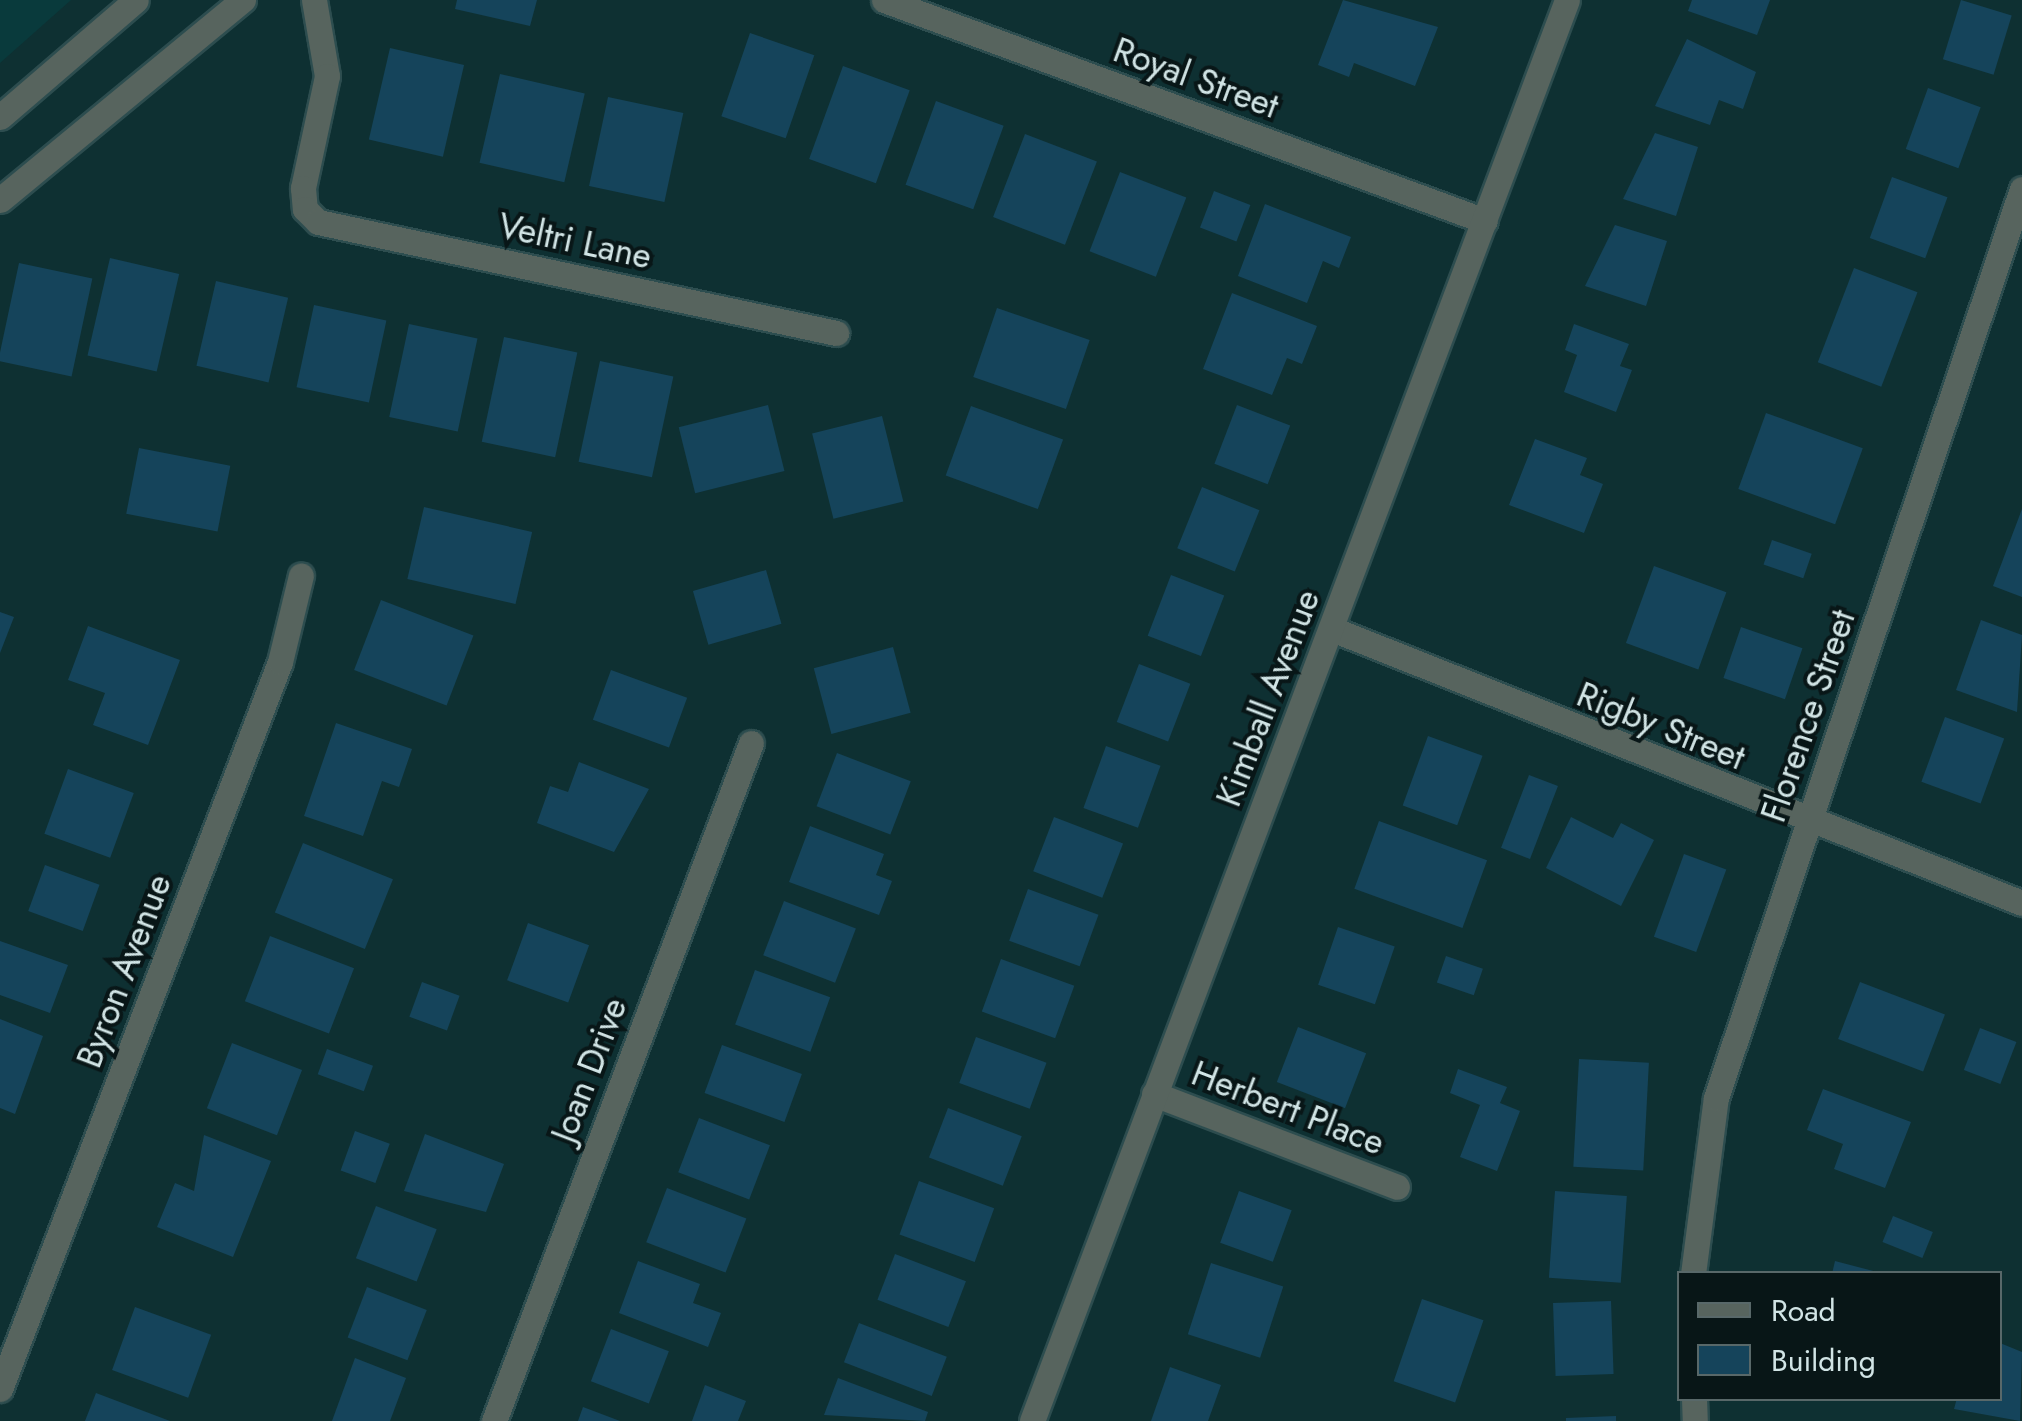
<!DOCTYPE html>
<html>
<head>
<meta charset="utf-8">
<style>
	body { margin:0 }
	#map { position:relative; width:2022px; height:1421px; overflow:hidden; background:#0e3032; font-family:Jost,sans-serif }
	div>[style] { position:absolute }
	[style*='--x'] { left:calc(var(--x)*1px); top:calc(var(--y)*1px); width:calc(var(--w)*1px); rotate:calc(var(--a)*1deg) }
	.built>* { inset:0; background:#093a3c }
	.building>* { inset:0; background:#15445b; transform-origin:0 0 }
	.roads { filter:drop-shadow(2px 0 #2d4d4f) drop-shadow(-2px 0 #2d4d4f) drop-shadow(0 2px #2d4d4f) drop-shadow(0 -2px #2d4d4f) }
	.minor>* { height:25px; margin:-12.5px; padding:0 12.5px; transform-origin:12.5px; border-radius:12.5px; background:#57645e }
	.tertiary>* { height:25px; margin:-12.5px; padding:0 12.5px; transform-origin:12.5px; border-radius:12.5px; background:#57645e }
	span { translate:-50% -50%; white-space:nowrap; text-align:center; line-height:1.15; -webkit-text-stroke:8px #081617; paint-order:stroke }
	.street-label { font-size:35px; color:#d1e4e5 }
	.legend { position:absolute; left:1677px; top:1271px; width:325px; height:130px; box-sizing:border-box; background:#081617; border:2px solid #586869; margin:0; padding:12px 18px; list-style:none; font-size:30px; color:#d1e4e5 }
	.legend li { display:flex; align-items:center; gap:20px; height:50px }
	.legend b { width:50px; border:2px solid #586869 }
</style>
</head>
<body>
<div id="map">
	<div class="built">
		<i style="clip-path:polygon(0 0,71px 0,0 63px)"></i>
	</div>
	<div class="building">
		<i style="clip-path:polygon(457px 0,537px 0,530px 26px,455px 9px)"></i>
		<i style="clip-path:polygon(1343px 0,1438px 27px,1415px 86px,1354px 63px,1349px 77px,1318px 65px)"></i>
		<i style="clip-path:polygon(1692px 0,1770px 0,1757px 35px,1688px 11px)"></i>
		<i style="left:1961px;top:0;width:53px;height:62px;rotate:17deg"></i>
		<i style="left:750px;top:33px;width:68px;height:88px;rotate:19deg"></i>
		<i style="clip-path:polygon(1687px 39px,1756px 72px,1743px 109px,1719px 100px,1710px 125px,1655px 106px)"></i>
		<i style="left:390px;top:48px;width:76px;height:94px;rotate:13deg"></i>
		<i style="left:843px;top:66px;width:71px;height:99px;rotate:20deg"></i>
		<i style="left:500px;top:74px;width:87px;height:91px;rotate:13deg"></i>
		<i style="left:1928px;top:88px;width:56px;height:65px;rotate:20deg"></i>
		<i style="left:608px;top:97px;width:77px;height:91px;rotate:12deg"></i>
		<i style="left:936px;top:101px;width:72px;height:89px;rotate:20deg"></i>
		<i style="clip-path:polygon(1655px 133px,1698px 147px,1676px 216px,1623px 199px)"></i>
		<i style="left:1025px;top:134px;width:77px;height:89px;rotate:21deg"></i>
		<i style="left:1120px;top:172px;width:71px;height:85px;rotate:21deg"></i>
		<i style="left:1892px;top:177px;width:59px;height:65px;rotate:20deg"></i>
		<i style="left:1214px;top:191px;width:39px;height:39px;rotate:21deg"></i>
		<i style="clip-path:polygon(1265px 204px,1351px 237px,1339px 268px,1323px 261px,1307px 303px,1238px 276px)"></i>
		<i style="clip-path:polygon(1615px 225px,1667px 241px,1646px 306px,1585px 286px)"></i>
		<i style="left:110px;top:258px;width:71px;height:100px;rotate:13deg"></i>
		<i style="left:19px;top:263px;width:75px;height:100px;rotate:12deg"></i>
		<i style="left:1854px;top:268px;width:68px;height:101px;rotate:21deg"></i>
		<i style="left:216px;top:281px;width:74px;height:87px;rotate:13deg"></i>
		<i style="clip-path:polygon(1232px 293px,1317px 326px,1302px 364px,1287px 358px,1272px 395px,1203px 369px)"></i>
		<i style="left:314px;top:305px;width:74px;height:84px;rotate:12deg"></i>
		<i style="left:997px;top:308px;width:98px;height:73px;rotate:19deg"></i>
		<i style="left:409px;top:324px;width:70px;height:95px;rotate:12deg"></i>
		<i style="clip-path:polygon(1574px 324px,1629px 344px,1620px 366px,1632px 370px,1616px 412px,1564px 392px,1577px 355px,1565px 350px)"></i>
		<i style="left:504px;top:337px;width:75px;height:107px;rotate:12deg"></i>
		<i style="left:600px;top:361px;width:75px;height:103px;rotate:12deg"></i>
		<i style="left:768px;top:405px;width:68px;height:92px;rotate:76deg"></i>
		<i style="left:1237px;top:405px;width:57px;height:63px;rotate:21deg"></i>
		<i style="left:971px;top:406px;width:98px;height:74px;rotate:20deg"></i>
		<i style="left:1766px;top:413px;width:103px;height:81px;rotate:20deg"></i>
		<i style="left:882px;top:416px;width:88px;height:72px;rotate:76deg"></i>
		<i style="clip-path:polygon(1535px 439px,1587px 458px,1580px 475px,1603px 484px,1584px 533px,1509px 505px)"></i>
		<i style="left:139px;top:448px;width:93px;height:67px;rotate:11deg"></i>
		<i style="left:1202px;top:487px;width:62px;height:66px;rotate:22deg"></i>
		<i style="left:424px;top:507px;width:111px;height:74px;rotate:13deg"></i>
		<i style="clip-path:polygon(2022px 509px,2022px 597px,1993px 586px)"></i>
		<i style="left:1772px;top:540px;width:42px;height:26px;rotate:19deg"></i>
		<i style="left:1654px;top:566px;width:77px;height:82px;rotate:20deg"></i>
		<i style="left:766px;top:570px;width:56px;height:76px;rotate:74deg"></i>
		<i style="left:1171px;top:575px;width:57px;height:65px;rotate:21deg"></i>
		<i style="left:381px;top:600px;width:99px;height:75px;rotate:21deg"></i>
		<i style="clip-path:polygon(0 612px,14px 617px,0 653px)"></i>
		<i style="clip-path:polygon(1981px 620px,2022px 635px,2017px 712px,1956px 690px)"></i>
		<i style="clip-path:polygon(88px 626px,180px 660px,148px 745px,93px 725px,105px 693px,68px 680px)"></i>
		<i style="left:1741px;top:627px;width:65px;height:54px;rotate:19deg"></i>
		<i style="left:893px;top:647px;width:68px;height:82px;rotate:75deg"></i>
		<i style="left:1139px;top:664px;width:55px;height:62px;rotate:21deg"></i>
		<i style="left:611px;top:670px;width:81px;height:53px;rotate:20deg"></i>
		<i style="left:1945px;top:717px;width:63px;height:69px;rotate:20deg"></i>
		<i style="clip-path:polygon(336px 723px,412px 749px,399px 787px,382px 781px,363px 836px,304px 816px)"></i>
		<i style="left:1428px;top:736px;width:58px;height:74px;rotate:20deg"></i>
		<i style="left:1106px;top:746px;width:58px;height:66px;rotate:20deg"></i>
		<i style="left:837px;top:753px;width:79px;height:57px;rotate:21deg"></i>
		<i style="clip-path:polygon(579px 762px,649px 789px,614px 852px,537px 823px,550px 786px,568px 792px)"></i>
		<i style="left:68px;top:769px;width:70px;height:69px;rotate:20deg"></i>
		<i style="left:1529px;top:775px;width:31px;height:78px;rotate:21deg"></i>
		<i style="left:1054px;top:817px;width:74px;height:58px;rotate:21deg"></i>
		<i style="clip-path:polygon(1571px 817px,1613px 838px,1621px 823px,1654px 840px,1621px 906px,1546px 868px)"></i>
		<i style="left:1379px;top:821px;width:115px;height:72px;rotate:20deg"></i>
		<i style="clip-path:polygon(810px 826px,884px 854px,876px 875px,892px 881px,879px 915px,789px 882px)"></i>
		<i style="left:303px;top:843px;width:97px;height:75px;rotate:22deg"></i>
		<i style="left:1684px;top:854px;width:45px;height:88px;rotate:20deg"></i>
		<i style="left:45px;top:865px;width:58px;height:49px;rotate:20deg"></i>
		<i style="left:1028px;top:889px;width:75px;height:55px;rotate:20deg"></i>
		<i style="left:784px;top:901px;width:77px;height:58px;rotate:21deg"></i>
		<i style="left:528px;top:923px;width:65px;height:61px;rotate:20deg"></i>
		<i style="left:1338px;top:927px;width:60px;height:61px;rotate:19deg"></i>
		<i style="left:270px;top:936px;width:90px;height:70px;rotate:21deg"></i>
		<i style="clip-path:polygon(0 941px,68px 965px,50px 1013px,0 995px)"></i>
		<i style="left:1446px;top:956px;width:39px;height:28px;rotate:19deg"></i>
		<i style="left:1001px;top:959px;width:78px;height:56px;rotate:20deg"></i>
		<i style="left:755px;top:970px;width:80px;height:58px;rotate:20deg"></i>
		<i style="left:422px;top:982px;width:40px;height:37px;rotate:20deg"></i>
		<i style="left:1860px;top:982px;width:91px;height:61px;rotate:21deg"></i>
		<i style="clip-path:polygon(0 1019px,43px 1036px,15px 1114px,0 1108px)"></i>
		<i style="left:1298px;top:1027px;width:73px;height:59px;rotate:21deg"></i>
		<i style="left:1980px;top:1028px;width:39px;height:45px;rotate:21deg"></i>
		<i style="left:976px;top:1037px;width:75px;height:49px;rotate:20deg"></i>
		<i style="left:232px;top:1043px;width:75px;height:70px;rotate:21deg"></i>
		<i style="left:722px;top:1045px;width:85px;height:51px;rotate:20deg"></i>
		<i style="left:327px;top:1049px;width:49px;height:27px;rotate:20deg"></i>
		<i style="left:1579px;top:1059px;width:70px;height:108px;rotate:3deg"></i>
		<i style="clip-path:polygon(1458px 1069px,1507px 1087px,1500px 1103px,1520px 1111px,1497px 1171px,1460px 1157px,1480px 1105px,1450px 1093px)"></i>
		<i style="clip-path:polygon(1823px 1089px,1911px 1122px,1885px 1188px,1834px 1169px,1843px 1144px,1807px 1130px)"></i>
		<i style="left:948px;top:1108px;width:79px;height:53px;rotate:21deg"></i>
		<i style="left:699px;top:1118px;width:76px;height:58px;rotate:21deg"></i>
		<i style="left:355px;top:1131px;width:37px;height:42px;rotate:20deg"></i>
		<i style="clip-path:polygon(425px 1134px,504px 1164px,486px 1212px,404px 1191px)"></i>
		<i style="clip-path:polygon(204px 1135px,271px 1161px,233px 1257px,157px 1227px,175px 1183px,194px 1191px)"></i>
		<i style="left:919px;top:1181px;width:80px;height:57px;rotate:20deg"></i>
		<i style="left:667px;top:1188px;width:85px;height:58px;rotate:21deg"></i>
		<i style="left:1239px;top:1191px;width:56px;height:55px;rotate:20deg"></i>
		<i style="left:1555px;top:1191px;width:72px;height:87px;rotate:4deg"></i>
		<i style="left:376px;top:1206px;width:65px;height:56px;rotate:21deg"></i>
		<i style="left:1893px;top:1216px;width:43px;height:28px;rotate:22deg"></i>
		<i style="left:895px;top:1254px;width:76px;height:49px;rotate:21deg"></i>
		<i style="clip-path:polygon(638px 1261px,700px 1284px,693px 1303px,721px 1313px,708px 1347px,619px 1313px)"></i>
		<i style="clip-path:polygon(1835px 1261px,1877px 1272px,1877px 1274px,1832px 1274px)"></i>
		<i style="left:1211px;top:1263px;width:76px;height:75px;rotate:18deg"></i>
		<i style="left:367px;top:1287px;width:64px;height:54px;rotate:21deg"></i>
		<i style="left:1422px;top:1299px;width:65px;height:87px;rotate:19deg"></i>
		<i style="left:1611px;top:1301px;width:73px;height:58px;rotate:88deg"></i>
		<i style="left:135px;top:1307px;width:81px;height:67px;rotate:20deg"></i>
		<i style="left:859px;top:1323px;width:94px;height:42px;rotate:21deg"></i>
		<i style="left:611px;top:1329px;width:62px;height:56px;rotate:21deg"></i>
		<i style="clip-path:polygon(2000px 1343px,2022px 1352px,2020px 1421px,1954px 1409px,1957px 1398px,2000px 1398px)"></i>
		<i style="clip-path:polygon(355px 1358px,406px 1378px,390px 1421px,332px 1421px)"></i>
		<i style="clip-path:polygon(1170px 1367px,1221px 1385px,1208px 1421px,1151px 1421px)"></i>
		<i style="clip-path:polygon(838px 1378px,928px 1412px,925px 1421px,824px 1415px)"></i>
		<i style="clip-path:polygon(705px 1385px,746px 1401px,738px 1421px,692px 1421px)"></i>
		<i style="clip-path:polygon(96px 1393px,170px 1421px,85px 1421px)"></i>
		<i style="clip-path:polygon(583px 1407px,620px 1421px,578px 1421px)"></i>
		<i style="clip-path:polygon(1616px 1416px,1616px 1421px,1566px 1421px,1566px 1418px)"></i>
	</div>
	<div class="roads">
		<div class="minor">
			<i style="--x:314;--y:0;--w:77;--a:80.3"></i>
			<i style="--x:327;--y:76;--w:115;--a:102.1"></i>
			<i style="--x:303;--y:188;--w:21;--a:85"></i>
			<i style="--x:305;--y:209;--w:18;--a:45"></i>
			<i style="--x:318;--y:222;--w:530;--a:12.09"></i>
			<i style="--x:884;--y:0;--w:640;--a:20.19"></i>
			<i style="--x:1332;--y:629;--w:742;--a:21.66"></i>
			<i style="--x:1154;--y:1094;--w:260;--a:20.9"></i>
			<i style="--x:1693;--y:1274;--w:177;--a:-82.6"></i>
			<i style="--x:1716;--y:1098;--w:959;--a:-71.4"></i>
			<i style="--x:0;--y:1389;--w:779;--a:-68.94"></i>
			<i style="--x:280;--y:662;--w:89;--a:-76.4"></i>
			<i style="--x:1694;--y:1398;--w:23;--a:88"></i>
			<i style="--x:494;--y:1421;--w:725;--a:-69.24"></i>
		</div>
		<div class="tertiary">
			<i style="--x:0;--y:117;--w:179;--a:-40.7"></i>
			<i style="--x:0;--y:200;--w:315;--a:-39.5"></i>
			<i style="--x:1032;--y:1421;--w:1518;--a:-69.37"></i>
		</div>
	</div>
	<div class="street-label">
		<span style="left:1196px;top:78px;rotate:20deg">Royal Street</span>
		<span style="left:575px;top:241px;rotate:12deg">Veltri Lane</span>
		<span style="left:1268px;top:698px;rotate:-69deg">Kimball Avenue</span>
		<span style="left:1808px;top:716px;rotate:-71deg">Florence Street</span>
		<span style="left:1661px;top:726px;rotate:22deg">Rigby Street</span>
		<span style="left:124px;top:971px;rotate:-69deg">Byron Avenue</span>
		<span style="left:589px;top:1070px;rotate:-69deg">Joan Drive</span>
		<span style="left:1288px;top:1108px;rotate:21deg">Herbert Place</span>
	</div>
	<ul class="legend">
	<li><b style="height:12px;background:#57645e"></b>Road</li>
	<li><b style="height:28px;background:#15445b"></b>Building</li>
	</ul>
</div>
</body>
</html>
